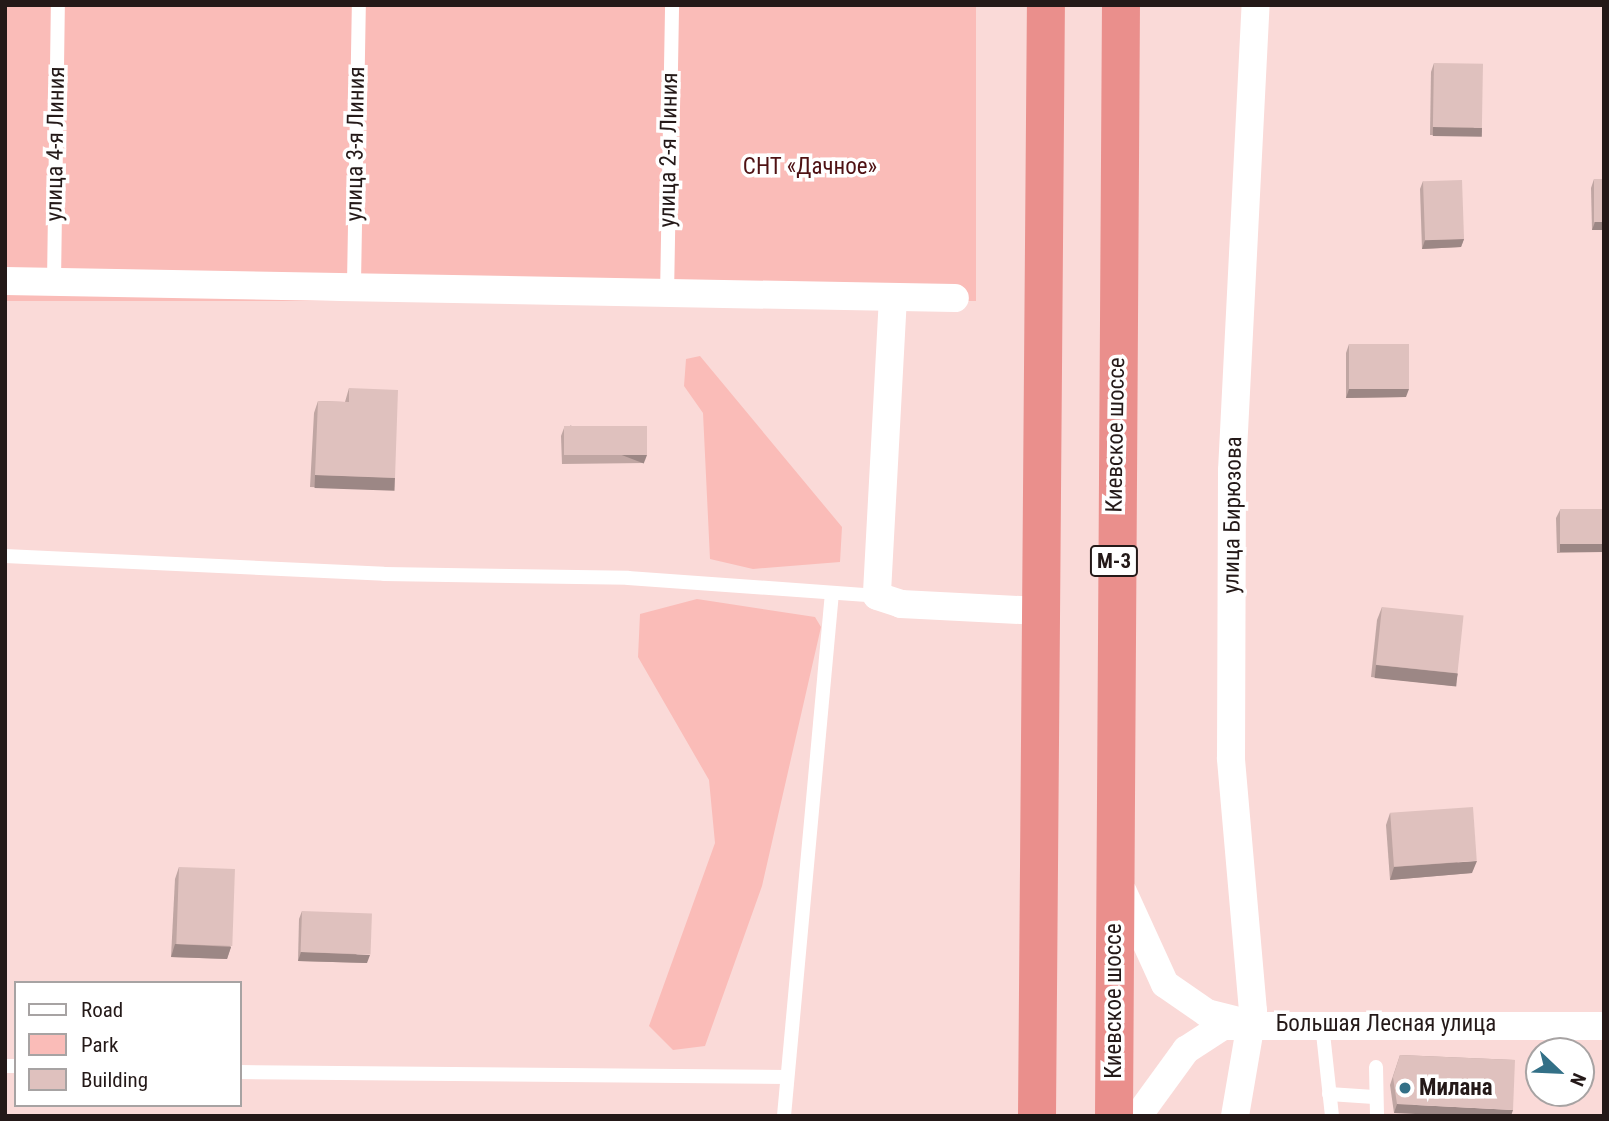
<!DOCTYPE html>
<html>
<head>
<meta charset="utf-8">
<style>
	body { margin:0 }
	#map { position:relative; width:1609px; height:1121px; overflow:hidden; background:#fadad8; font-family:"Roboto Condensed",sans-serif }
	div>[style] { position:absolute }
	[style*='--x'] { left:calc(var(--x)*1px); top:calc(var(--y)*1px); width:calc(var(--w)*1px); rotate:calc(var(--a)*1deg) }
	.green>* { inset:0; background:#fabcb8; transform-origin:0 0 }
	.service>* { height:14px; margin:-7px; padding:0 7px; transform-origin:7px; border-radius:7px; background:#fff }
	.minor>* { height:28px; margin:-14px; padding:0 14px; transform-origin:14px; border-radius:14px; background:#fff }
	.trunk>* { height:38px; margin:-19px; padding:0 19px; transform-origin:19px; border-radius:19px; background:#ea8f8c }
	.wall>* { inset:0; background:#c0a6a3 }
	.shaded-wall>* { inset:0; background:#9c8785; transform-origin:0 0 }
	.building>* { inset:0; background:#dfc1be; transform-origin:0 0 }
	.dots>* { width:19px; height:19px; translate:-50% -50%; box-sizing:border-box; border:4px solid #fff; border-radius:50% }
	span { translate:-50% -50%; white-space:nowrap; text-align:center; line-height:1.15; -webkit-text-stroke:7px #fff; paint-order:stroke }
	.shield-label span { padding:2px 5px; background:#fff; border:2px solid; border-radius:5px; -webkit-text-stroke-width:0 }
	.shield-label { font-size:21px; color:#241918; font-weight:700 }
	.street-label { font-size:23px; color:#241918 }
	.park-label { font-size:23px; color:#4f1214 }
	.poi-label { font-size:23px; color:#241918; font-weight:700 }
	.left { translate:0 -50%; text-align:left }
	.frame { position:absolute; inset:0; border:7px solid #241918; pointer-events:none }
	.legend { position:absolute; left:14px; top:981px; width:228px; height:126px; box-sizing:border-box; background:#fff; border:2px solid #a7a3a3; margin:0; padding:9px 12px; list-style:none; font-size:21px; color:#241918 }
	.legend li { display:flex; align-items:center; gap:14px; height:35px }
	.legend b { width:35px; border:2px solid #a7a3a3 }
	.north { position:absolute; left:1525px; top:1037px; width:70px; height:70px; box-sizing:border-box; background:#fff; border:2px solid #a7a3a3; border-radius:50%; rotate:113deg; font-size:19px; font-weight:700; line-height:28px; text-align:center; color:#241918 }
	.north::after { content:''; display:block; margin:auto; width:24px; height:32px; background:#337087; clip-path:polygon(50% 0,100% 100%,50% 72%,0 100%) }
</style>
</head>
<body>
<div id="map">
	<div class="green">
		<i style="left:5px;top:5px;width:971px;height:296px"></i>
		<i style="clip-path:polygon(700px 356px,842px 527px,840px 562px,753px 569px,710px 559px,703px 413px,684px 386px,686px 359px)"></i>
		<i style="clip-path:polygon(697px 599px,815px 617px,821px 627px,762px 886px,705px 1046px,673px 1050px,649px 1026px,715px 843px,709px 780px,638px 657px,640px 614px)"></i>
	</div>
	<div class="service">
		<i style="--x:54;--y:282;--w:277;--a:-89.2"></i>
		<i style="--x:354;--y:283;--w:278;--a:-89"></i>
		<i style="--x:667;--y:296;--w:291;--a:-89"></i>
		<i style="--x:5;--y:556;--w:379;--a:2.7"></i>
		<i style="--x:384;--y:574;--w:244;--a:0.9"></i>
		<i style="--x:628;--y:578;--w:250;--a:4.1"></i>
		<i style="--x:1322;--y:1024;--w:93;--a:83.8"></i>
		<i style="--x:5;--y:1066;--w:11;--a:0"></i>
		<i style="--x:1376;--y:1067;--w:49;--a:88.8"></i>
		<i style="--x:240;--y:1072;--w:547;--a:0.52"></i>
		<i style="--x:1329;--y:1094;--w:45;--a:3.8"></i>
		<i style="--x:784;--y:1116;--w:525;--a:-84.76"></i>
	</div>
	<div class="minor">
		<i style="--x:5;--y:281;--w:950;--a:1.03"></i>
		<i style="--x:893;--y:297;--w:299;--a:93.1"></i>
		<i style="--x:877;--y:596;--w:25;--a:18"></i>
		<i style="--x:901;--y:604;--w:137;--a:2.9"></i>
		<i style="--x:1123;--y:892;--w:101;--a:65.5"></i>
		<i style="--x:1165;--y:984;--w:51;--a:34.6"></i>
		<i style="--x:1207;--y:1013;--w:36;--a:14"></i>
		<i style="--x:1138;--y:1116;--w:82;--a:-54"></i>
		<i style="--x:1186;--y:1050;--w:44;--a:-33"></i>
		<i style="--x:1223;--y:1026;--w:381;--a:0"></i>
		<i style="--x:1235;--y:1116;--w:107;--a:-80.3"></i>
		<i style="--x:1253;--y:1011;--w:254;--a:-95"></i>
		<i style="--x:1231;--y:758;--w:287;--a:-89.8"></i>
		<i style="--x:1232;--y:471;--w:467;--a:-87.1"></i>
	</div>
	<div class="trunk">
		<i style="--x:1037;--y:1116;--w:1111;--a:-89.54"></i>
		<i style="--x:1114;--y:1116;--w:1111;--a:-89.64"></i>
	</div>
	<div class="wall">
		<i style="clip-path:polygon(1434px 63px,1479px 136px,1430px 135px,1431px 72px)"></i>
		<i style="clip-path:polygon(1594px 179px,1604px 179px,1604px 230px,1592px 230px,1591px 188px)"></i>
		<i style="clip-path:polygon(1423px 181px,1464px 239px,1461px 247px,1422px 249px,1420px 189px)"></i>
		<i style="clip-path:polygon(1349px 344px,1406px 397px,1346px 398px,1346px 353px)"></i>
		<i style="clip-path:polygon(349px 388px,395px 478px,390px 490px,310px 487px,314px 413px,318px 401px,345px 402px)"></i>
		<i style="clip-path:polygon(564px 428px,644px 463px,562px 464px,561px 436px)"></i>
		<i style="clip-path:polygon(1604px 509px,1604px 552px,1557px 553px,1556px 518px,1560px 510px)"></i>
		<i style="clip-path:polygon(1382px 607px,1458px 674px,1454px 686px,1371px 677px,1377px 620px)"></i>
		<i style="clip-path:polygon(1390px 813px,1472px 873px,1390px 880px,1386px 825px)"></i>
		<i style="clip-path:polygon(179px 867px,231px 947px,227px 959px,171px 957px,175px 879px)"></i>
		<i style="clip-path:polygon(302px 911px,367px 963px,298px 961px,299px 919px)"></i>
		<i style="clip-path:polygon(1400px 1055px,1515px 1060px,1394px 1113px,1390px 1085px)"></i>
	</div>
	<div class="shaded-wall">
		<i style="left:1433px;top:127px;width:49px;height:9px;rotate:1deg"></i>
		<i style="clip-path:polygon(1595px 222px,1604px 222px,1604px 230px,1592px 230px)"></i>
		<i style="clip-path:polygon(1464px 239px,1461px 247px,1422px 249px,1425px 240px)"></i>
		<i style="clip-path:polygon(1349px 389px,1409px 389px,1406px 397px,1346px 398px)"></i>
		<i style="left:647px;top:455px;width:9px;height:82px;rotate:111deg"></i>
		<i style="left:315px;top:475px;width:80px;height:13px;rotate:2deg"></i>
		<i style="left:1604px;top:544px;width:8px;height:44px;rotate:90deg"></i>
		<i style="left:1376px;top:665px;width:82px;height:13px;rotate:6deg"></i>
		<i style="clip-path:polygon(1477px 861px,1472px 873px,1390px 880px,1394px 867px)"></i>
		<i style="clip-path:polygon(175px 944px,231px 947px,227px 959px,171px 957px)"></i>
		<i style="clip-path:polygon(301px 952px,370px 955px,367px 963px,298px 961px)"></i>
		<i style="clip-path:polygon(1397px 1104px,1513px 1110px,1511px 1116px,1458px 1116px,1394px 1113px)"></i>
	</div>
	<div class="building">
		<i style="left:1434px;top:63px;width:49px;height:64px;rotate:1deg"></i>
		<i style="left:1594px;top:179px;width:10px;height:43px"></i>
		<i style="left:1462px;top:180px;width:59px;height:39px;rotate:88deg"></i>
		<i style="left:1349px;top:344px;width:60px;height:45px"></i>
		<i style="clip-path:polygon(349px 388px,398px 390px,395px 478px,315px 475px,318px 401px,349px 402px)"></i>
		<i style="left:647px;top:426px;width:29px;height:83px;rotate:90deg"></i>
		<i style="left:1604px;top:509px;width:35px;height:44px;rotate:90deg"></i>
		<i style="left:1382px;top:607px;width:82px;height:58px;rotate:6deg"></i>
		<i style="left:1473px;top:807px;width:54px;height:83px;rotate:86deg"></i>
		<i style="left:179px;top:867px;width:56px;height:77px;rotate:2deg"></i>
		<i style="left:302px;top:911px;width:70px;height:41px;rotate:2deg"></i>
		<i style="clip-path:polygon(1400px 1055px,1515px 1060px,1513px 1110px,1397px 1104px,1393px 1077px)"></i>
	</div>
	<div class="dots">
		<i style="left:1405px;top:1088px;background:#337087"></i>
	</div>
	<div class="shield-label">
		<span style="left:1114px;top:561px">М-3</span>
	</div>
	<div class="street-label">
		<span style="left:56px;top:144px;rotate:-89deg">улица 4-я Линия</span>
		<span style="left:356px;top:144px;rotate:-89deg">улица 3-я Линия</span>
		<span style="left:669px;top:150px;rotate:-89deg">улица 2-я Линия</span>
		<span style="left:1116px;top:435px;rotate:-89deg">Киевское шоссе</span>
		<span style="left:1233px;top:515px;rotate:-89deg">улица Бирюзова</span>
		<span style="left:1114px;top:1001px;rotate:-90deg">Киевское шоссе</span>
		<span style="left:1386px;top:1024px">Большая Лесная улица</span>
	</div>
	<div class="park-label">
		<span style="left:810px;top:167px">СНТ «Дачное»</span>
	</div>
	<div class="poi-label">
		<span class="left" style="left:1419px;top:1088px">Милана</span>
	</div>
	<div class="frame"></div>
	<ul class="legend">
	<li><b style="height:9px;background:#fff"></b>Road</li>
	<li><b style="height:19px;background:#fabcb8"></b>Park</li>
	<li><b style="height:19px;background:#dfc1be"></b>Building</li>
	</ul>
	<div class="north">N</div>
</div>
</body>
</html>
